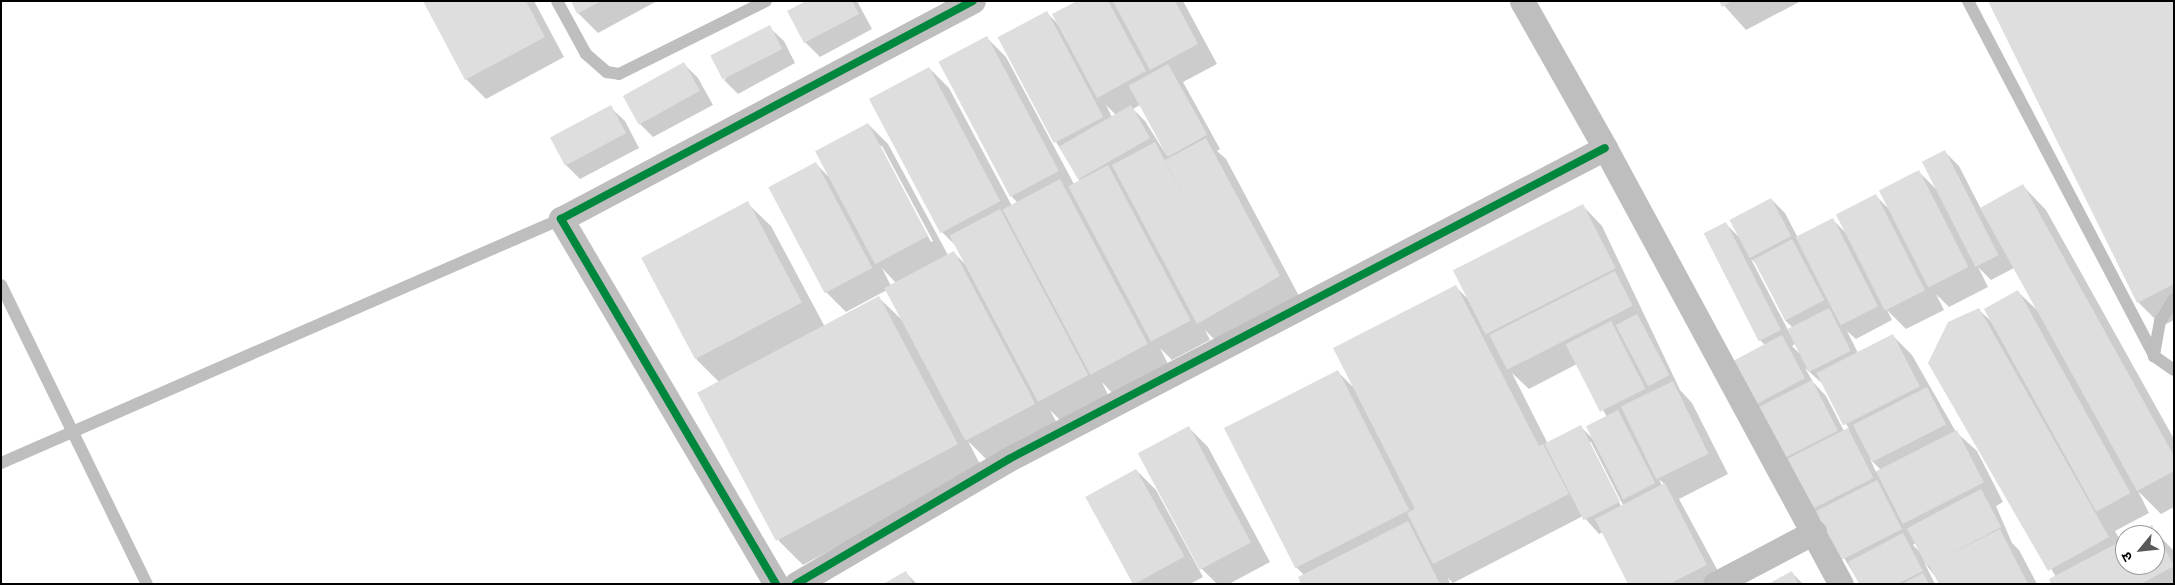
<!DOCTYPE html>
<html>
<head>
<meta charset="utf-8">
<style>
	body { margin:0 }
	#map { position:relative; width:2175px; height:585px; overflow:hidden; background:#fff; font-family:"Source Sans 3","Noto Sans Devanagari",sans-serif }
	div>[style] { position:absolute }
	[style*='--x'] { left:calc(var(--x)*1px); top:calc(var(--y)*1px); width:calc(var(--w)*1px); rotate:calc(var(--a)*1deg) }
	.shadow>* { inset:0; background:#0003 }
	.building>* { inset:0; background:#dedede; transform-origin:0 0 }
	.service>* { height:12px; margin:-6px; padding:0 6px; transform-origin:6px; border-radius:6px; background:#bebebe }
	.minor>* { height:25px; margin:-12.5px; padding:0 12.5px; transform-origin:12.5px; border-radius:12.5px; background:#bebebe }
	.cycleway>* { height:8px; margin:-4px; padding:0 4px; transform-origin:4px; border-radius:4px; background:#00873e }
	span { translate:-50% -50%; white-space:nowrap; text-align:center; line-height:1.15; -webkit-text-stroke:5px #fff; paint-order:stroke }
	.frame { position:absolute; inset:0; border:2px solid #000; pointer-events:none }
	.north { position:absolute; left:2115px; top:525px; width:50px; height:50px; box-sizing:border-box; background:#fff; border:1px solid #999; border-radius:50%; rotate:242deg; font-size:14px; font-weight:700; line-height:20px; text-align:center; color:#000 }
	.north::after { content:''; display:block; margin:auto; width:18px; height:22px; background:#595959; clip-path:polygon(50% 0,100% 100%,50% 72%,0 100%) }
</style>
</head>
<body>
<div id="map">
	<div class="shadow">
		<i style="clip-path:polygon(425px 1px,534px 1px,564px 57px,486px 99px,466px 79px)"></i>
		<i style="clip-path:polygon(572px 1px,657px 1px,598px 33px,578px 13px)"></i>
		<i style="clip-path:polygon(808px 1px,857px 1px,872px 29px,820px 57px,805px 42px,789px 12px)"></i>
		<i style="clip-path:polygon(evenodd,1080px 1px,1112px 1px,1116px 5px,1115px 1px,1183px 1px,1217px 64px,1183px 82px,1220px 149px,1217px 151px,1226px 159px,1299px 296px,1218px 343px,1205px 330px,1210px 340px,1172px 360px,1160px 348px,1168px 364px,1113px 394px,1102px 382px,1108px 395px,1060px 420px,1050px 410px,1059px 427px,991px 464px,968px 441px,982px 468px,803px 565px,779px 541px,720px 383px,697px 360px,643px 259px,747px 203px,771px 226px,825px 327px,879px 298px,902px 320px,887px 290px,846px 312px,826px 292px,770px 188px,816px 164px,831px 179px,868px 124px,888px 144px,948px 255px,953px 252px,967px 266px,959px 249px,942px 232px,871px 99px,929px 68px,949px 88px,1012px 206px,1018px 203px,1012px 197px,987px 38px,1006px 57px,1074px 184px,1080px 181px,1056px 142px,1047px 13px,1059px 25px,1080px 1px,1106px 105px,1116px 115px,1112px 117px,1106px 105px,1080px 1px,1140px 105px,1167px 156px,1145px 121px,1133px 109px,1140px 105px,1080px 1px,880px 146px,882px 146px,933px 241px,931px 242px,880px 146px,1080px 1px,882px 268px,896px 283px,891px 286px,882px 268px)"></i>
		<i style="clip-path:polygon(1720px 1px,1801px 1px,1746px 30px)"></i>
		<i style="clip-path:polygon(2174px 1px,2174px 320px,2162px 326px,2138px 302px)"></i>
		<i style="clip-path:polygon(769px 27px,784px 41px,795px 63px,738px 94px,724px 80px)"></i>
		<i style="clip-path:polygon(684px 64px,698px 78px,713px 105px,653px 137px,639px 123px)"></i>
		<i style="clip-path:polygon(610px 107px,625px 121px,639px 148px,580px 179px,566px 165px,552px 138px)"></i>
		<i style="clip-path:polygon(evenodd,1945px 152px,1959px 166px,1981px 209px,2023px 186px,2046px 210px,2174px 439px,2174px 507px,2161px 514px,2138px 491px,2149px 513px,2115px 531px,2121px 542px,2125px 541px,2125px 565px,2155px 565px,2155px 535px,2135px 535px,2151px 527px,2174px 551px,2174px 584px,2053px 584px,2056px 577px,1930px 363px,1979px 310px,1992px 322px,2018px 292px,2037px 310px,2014px 268px,1991px 280px,1978px 267px,1988px 287px,1949px 307px,1936px 294px,1944px 310px,1906px 329px,1887px 310px,1892px 320px,1856px 339px,1847px 331px,1858px 353px,1893px 336px,1912px 355px,1956px 432px,1977px 451px,2003px 502px,1996px 506px,2012px 543px,2019px 550px,2037px 584px,1941px 584px,1924px 562px,1935px 584px,1860px 584px,1751px 405px,1765px 345px,1760px 340px,1726px 224px,1738px 236px,1771px 199px,1785px 213px,1798px 238px,1833px 220px,1846px 233px,1876px 196px,1888px 208px,1919px 172px,1937px 190px,1945px 152px,1751px 259px,1757px 264px,1785px 320px,1793px 328px,1788px 330px,1751px 259px,1945px 152px,1795px 344px,1800px 354px,1792px 346px,1795px 344px,1945px 152px,1805px 368px,1825px 386px,1849px 429px,1844px 431px,1826px 396px,1813px 382px,1805px 368px,1945px 152px,1870px 459px,1881px 470px,1876px 472px,1870px 459px,1945px 152px,1916px 543px,1920px 552px,1913px 545px,1916px 543px)"></i>
		<i style="clip-path:polygon(evenodd,1583px 206px,1602px 226px,1680px 390px,1692px 403px,1728px 474px,1679px 499px,1725px 584px,1629px 584px,1603px 532px,1599px 534px,1583px 516px,1453px 583px,1448px 578px,1450px 584px,1303px 584px,1304px 575px,1296px 567px,1338px 372px,1354px 388px,1456px 287px,1467px 298px,1583px 206px,1577px 364px,1607px 417px,1594px 440px,1581px 427px,1548px 444px,1512px 373px,1529px 389px,1577px 364px,1583px 206px,1589px 442px,1591px 442px,1624px 507px,1622px 508px,1589px 442px,1583px 206px,1659px 479px,1665px 485px,1662px 486px,1659px 479px)"></i>
		<i style="clip-path:polygon(1188px 427px,1208px 447px,1270px 562px,1229px 584px,1217px 584px,1201px 568px,1140px 454px)"></i>
		<i style="clip-path:polygon(1136px 470px,1156px 490px,1203px 577px,1190px 584px,1133px 584px,1087px 497px)"></i>
		<i style="clip-path:polygon(906px 573px,917px 584px,886px 584px)"></i>
		<i style="clip-path:polygon(1792px 573px,1803px 584px,1771px 584px)"></i>
	</div>
	<div class="building">
		<i style="clip-path:polygon(423px 1px,526px 1px,545px 37px,465px 80px)"></i>
		<i style="clip-path:polygon(571px 1px,601px 1px,577px 14px)"></i>
		<i style="clip-path:polygon(806px 1px,852px 1px,859px 14px,804px 43px,787px 11px)"></i>
		<i style="clip-path:polygon(1077px 1px,1108px 1px,1146px 71px,1097px 98px,1052px 14px)"></i>
		<i style="clip-path:polygon(1113px 1px,1175px 1px,1198px 44px,1150px 70px)"></i>
		<i style="clip-path:polygon(1719px 1px,1732px 1px,1722px 7px)"></i>
		<i style="clip-path:polygon(1988px 1px,2174px 1px,2174px 284px,2137px 303px)"></i>
		<i style="left:1047px;top:11px;width:120px;height:56px;rotate:62deg"></i>
		<i style="left:770px;top:25px;width:27px;height:67px;rotate:63deg"></i>
		<i style="left:987px;top:36px;width:153px;height:55px;rotate:62deg"></i>
		<i style="left:684px;top:62px;width:33px;height:70px;rotate:61deg"></i>
		<i style="left:1168px;top:64px;width:81px;height:45px;rotate:61deg"></i>
		<i style="left:929px;top:67px;width:152px;height:68px;rotate:62deg"></i>
		<i style="left:611px;top:105px;width:32px;height:69px;rotate:62deg"></i>
		<i style="left:1131px;top:105px;width:38px;height:83px;rotate:60deg"></i>
		<i style="left:868px;top:123px;width:128px;height:60px;rotate:62deg"></i>
		<i style="clip-path:polygon(1206px 138px,1280px 276px,1197px 324px,1112px 165px,1155px 142px,1200px 227px,1165px 160px)"></i>
		<i style="left:1945px;top:150px;width:118px;height:26px;rotate:63deg"></i>
		<i style="left:816px;top:162px;width:120px;height:54px;rotate:62deg"></i>
		<i style="left:1108px;top:165px;width:176px;height:45px;rotate:62deg"></i>
		<i style="left:1919px;top:170px;width:109px;height:45px;rotate:63deg"></i>
		<i style="left:1060px;top:179px;width:187px;height:65px;rotate:62deg"></i>
		<i style="clip-path:polygon(2023px 184px,2174px 456px,2174px 471px,2137px 491px,1980px 208px)"></i>
		<i style="left:1876px;top:194px;width:108px;height:45px;rotate:63deg"></i>
		<i style="left:1771px;top:198px;width:43px;height:47px;rotate:62deg"></i>
		<i style="left:748px;top:201px;width:115px;height:121px;rotate:62deg"></i>
		<i style="left:1583px;top:204px;width:72px;height:146px;rotate:63deg"></i>
		<i style="left:1000px;top:209px;width:188px;height:57px;rotate:62deg"></i>
		<i style="left:1833px;top:218px;width:99px;height:42px;rotate:63deg"></i>
		<i style="left:1726px;top:222px;width:121px;height:25px;rotate:63deg"></i>
		<i style="left:1792px;top:239px;width:69px;height:44px;rotate:62deg"></i>
		<i style="left:954px;top:251px;width:173px;height:79px;rotate:62deg"></i>
		<i style="left:1615px;top:271px;width:39px;height:141px;rotate:63deg"></i>
		<i style="clip-path:polygon(1456px 285px,1539px 446px,1543px 444px,1569px 494px,1433px 564px,1407px 513px,1415px 509px,1333px 348px)"></i>
		<i style="left:2018px;top:290px;width:232px;height:39px;rotate:61deg"></i>
		<i style="left:879px;top:296px;width:168px;height:206px;rotate:62deg"></i>
		<i style="left:1829px;top:308px;width:48px;height:47px;rotate:63deg"></i>
		<i style="clip-path:polygon(1979px 308px,2109px 537px,2048px 571px,1928px 363px,1948px 322px)"></i>
		<i style="left:1637px;top:314px;width:69px;height:24px;rotate:62deg"></i>
		<i style="left:1611px;top:321px;width:76px;height:51px;rotate:63deg"></i>
		<i style="left:1893px;top:334px;width:59px;height:86px;rotate:63deg"></i>
		<i style="left:1782px;top:335px;width:49px;height:60px;rotate:62deg"></i>
		<i style="left:1338px;top:370px;width:157px;height:128px;rotate:63deg"></i>
		<i style="left:1812px;top:380px;width:57px;height:60px;rotate:63deg"></i>
		<i style="left:1673px;top:381px;width:81px;height:58px;rotate:64deg"></i>
		<i style="left:1927px;top:387px;width:42px;height:83px;rotate:63deg"></i>
		<i style="left:1618px;top:410px;width:82px;height:36px;rotate:63deg"></i>
		<i style="left:1581px;top:425px;width:86px;height:41px;rotate:63deg"></i>
		<i style="left:1189px;top:426px;width:132px;height:58px;rotate:62deg"></i>
		<i style="left:1848px;top:428px;width:56px;height:68px;rotate:63deg"></i>
		<i style="left:1957px;top:430px;width:59px;height:91px;rotate:63deg"></i>
		<i style="left:1136px;top:469px;width:100px;height:58px;rotate:61deg"></i>
		<i style="left:1877px;top:480px;width:55px;height:68px;rotate:63deg"></i>
		<i style="clip-path:polygon(1665px 483px,1707px 565px,1669px 584px,1628px 584px,1595px 519px)"></i>
		<i style="left:1981px;top:489px;width:43px;height:84px;rotate:62deg"></i>
		<i style="clip-path:polygon(1408px 521px,1440px 584px,1301px 584px,1298px 577px)"></i>
		<i style="clip-path:polygon(2152px 525px,2174px 566px,2141px 584px,2051px 584px,2049px 579px,2125px 539px,2125px 565px,2155px 565px,2155px 535px,2133px 535px)"></i>
		<i style="clip-path:polygon(2000px 529px,2028px 584px,1939px 584px,1929px 565px)"></i>
		<i style="clip-path:polygon(1903px 533px,1923px 571px,1897px 584px,1859px 584px,1848px 562px)"></i>
		<i style="clip-path:polygon(906px 571px,913px 584px,883px 584px)"></i>
		<i style="clip-path:polygon(1792px 571px,1798px 584px,1768px 584px)"></i>
		<i style="clip-path:polygon(1923px 573px,1929px 584px,1902px 584px)"></i>
	</div>
	<div class="service">
		<i style="--x:557;--y:1;--w:60;--a:61.3"></i>
		<i style="--x:586;--y:54;--w:28;--a:41"></i>
		<i style="--x:607;--y:72;--w:12;--a:9"></i>
		<i style="--x:619;--y:74;--w:164;--a:-26.4"></i>
		<i style="--x:1968;--y:1;--w:401;--a:62.3"></i>
		<i style="--x:1;--y:285;--w:333;--a:64"></i>
		<i style="--x:2174;--y:299;--w:26;--a:122"></i>
		<i style="--x:2160;--y:321;--w:36;--a:100"></i>
		<i style="--x:2154;--y:356;--w:24;--a:35"></i>
		<i style="--x:1;--y:463;--w:611;--a:-23.54"></i>
	</div>
	<div class="minor">
		<i style="--x:1522;--y:1;--w:169;--a:60.5"></i>
		<i style="--x:1605;--y:148;--w:496;--a:61.6"></i>
		<i style="--x:776;--y:584;--w:424;--a:-120.5"></i>
		<i style="--x:561;--y:219;--w:466;--a:-27.9"></i>
		<i style="--x:796;--y:584;--w:247;--a:-30.4"></i>
		<i style="--x:1009;--y:459;--w:672;--a:-27.56"></i>
		<i style="--x:1715;--y:584;--w:112;--a:-27.7"></i>
	</div>
	<div class="cycleway">
		<i style="--x:776;--y:584;--w:424;--a:-120.5"></i>
		<i style="--x:561;--y:219;--w:466;--a:-27.9"></i>
		<i style="--x:796;--y:584;--w:247;--a:-30.4"></i>
		<i style="--x:1009;--y:459;--w:672;--a:-27.56"></i>
	</div>
	<div class="frame"></div>
	<div class="north">उ</div>
</div>
</body>
</html>
